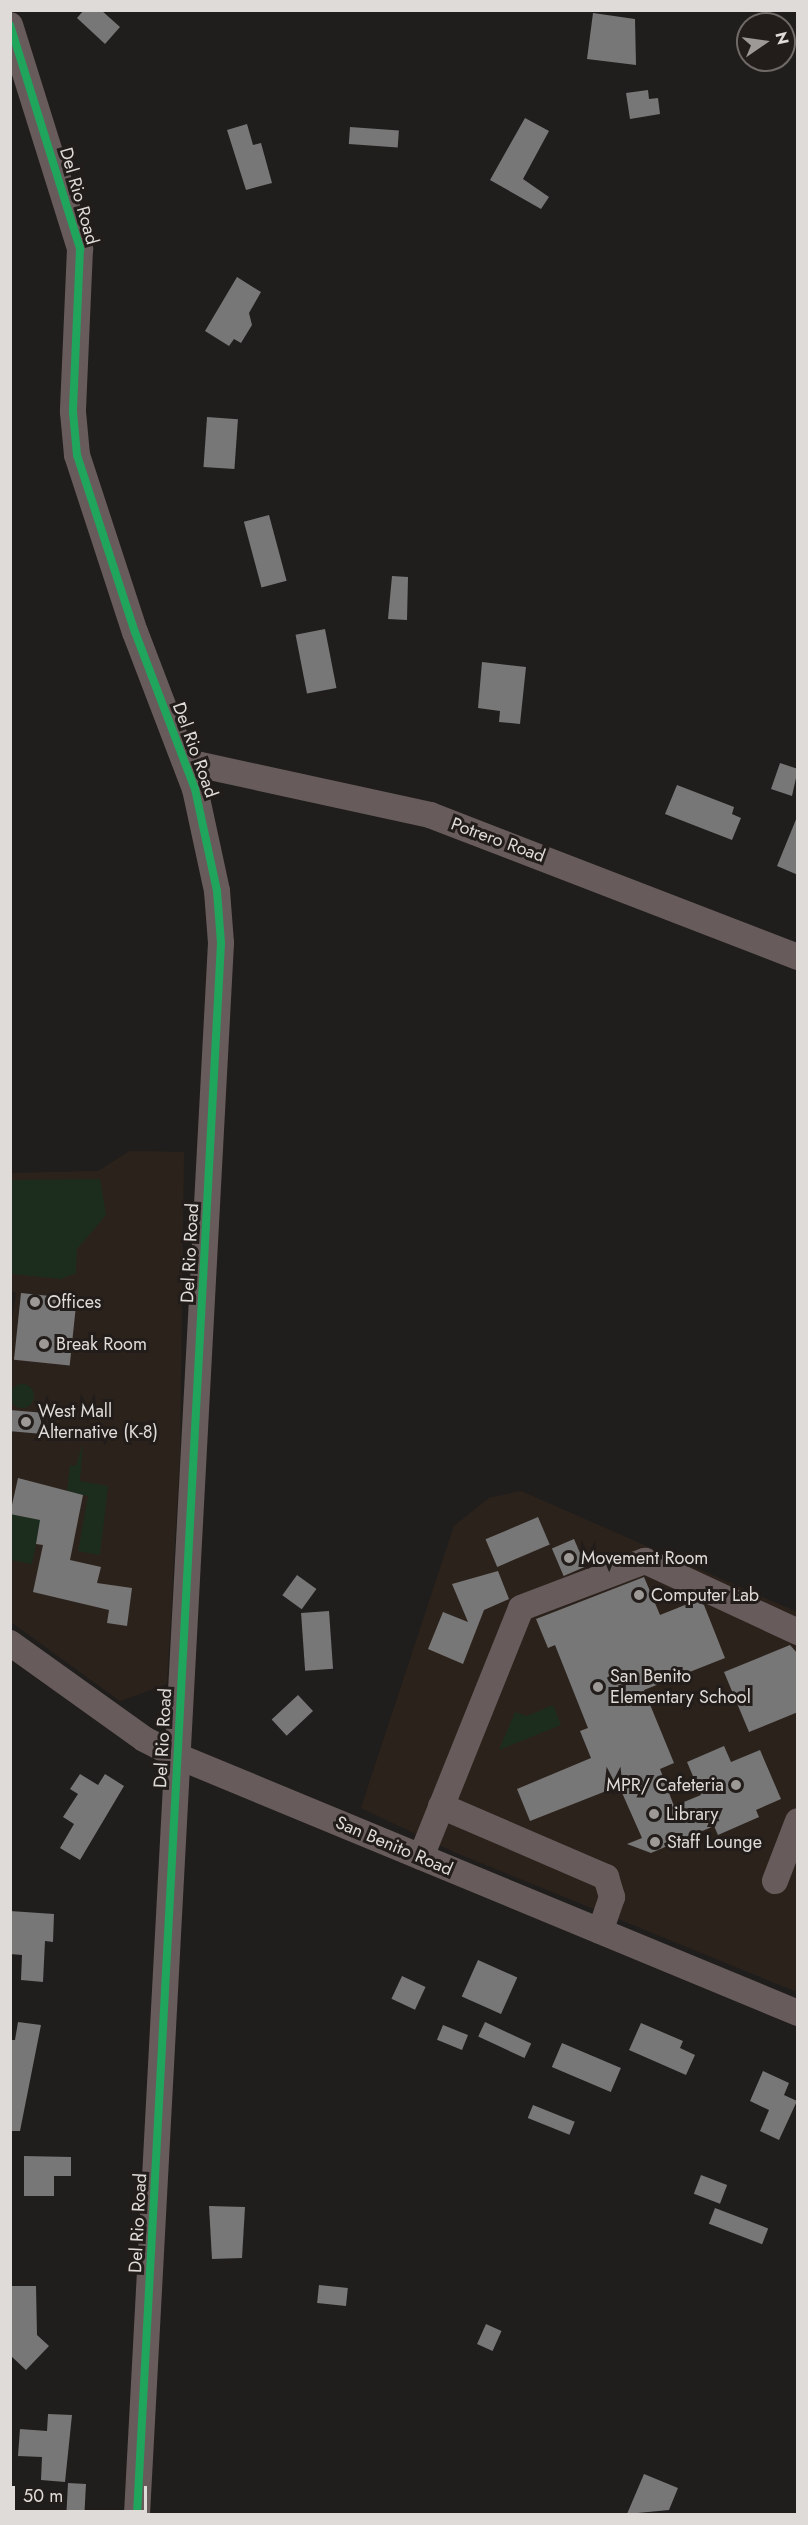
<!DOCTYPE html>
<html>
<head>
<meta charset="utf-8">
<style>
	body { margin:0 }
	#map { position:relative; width:808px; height:2525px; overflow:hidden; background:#201e1c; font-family:Jost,sans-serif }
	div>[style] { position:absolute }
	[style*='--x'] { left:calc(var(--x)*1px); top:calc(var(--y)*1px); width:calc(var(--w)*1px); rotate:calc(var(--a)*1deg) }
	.built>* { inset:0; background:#2c221c }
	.green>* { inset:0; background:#1c2d1e }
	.round { border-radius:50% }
	.building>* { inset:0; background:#787777; transform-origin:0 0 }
	.minor>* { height:26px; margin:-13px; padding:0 13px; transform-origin:13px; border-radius:13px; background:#675c5b }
	.cycleway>* { height:8px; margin:-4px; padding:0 4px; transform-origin:4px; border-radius:4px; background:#20a55d }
	.dots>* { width:16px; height:16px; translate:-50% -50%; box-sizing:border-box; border:3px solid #221d1a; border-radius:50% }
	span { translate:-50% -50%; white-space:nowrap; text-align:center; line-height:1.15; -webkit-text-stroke:6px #221d1a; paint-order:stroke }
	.street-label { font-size:18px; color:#dfdbd8 }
	.poi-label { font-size:18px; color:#dfdbd8 }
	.left { translate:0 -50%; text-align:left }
	.right { translate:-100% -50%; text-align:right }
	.frame { position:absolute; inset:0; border:12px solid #dfdbd8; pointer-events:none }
	.north { position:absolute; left:736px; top:12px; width:60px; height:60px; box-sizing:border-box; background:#221d1a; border:2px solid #6e6966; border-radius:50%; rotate:77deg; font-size:16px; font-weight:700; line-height:24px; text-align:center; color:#dfdbd8 }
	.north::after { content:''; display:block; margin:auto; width:21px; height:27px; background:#9c9996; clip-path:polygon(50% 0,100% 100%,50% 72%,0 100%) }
	.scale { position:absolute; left:12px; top:2486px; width:135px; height:27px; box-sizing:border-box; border:3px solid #dfdbd8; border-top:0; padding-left:8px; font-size:18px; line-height:21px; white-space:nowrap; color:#dfdbd8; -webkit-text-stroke:4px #221d1a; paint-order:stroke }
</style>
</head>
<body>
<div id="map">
	<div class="built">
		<i style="clip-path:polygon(130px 1151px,184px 1152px,180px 1451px,167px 1684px,120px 1701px,11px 1622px,10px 1334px,16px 1293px,10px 1291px,11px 1173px,98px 1171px)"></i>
		<i style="clip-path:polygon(521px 1491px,797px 1612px,797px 1992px,454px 1852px,361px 1808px,454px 1526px,489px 1498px)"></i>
	</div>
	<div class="green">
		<i style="clip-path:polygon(100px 1179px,106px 1215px,77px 1249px,76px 1273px,61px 1279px,11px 1274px,11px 1180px)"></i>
		<i class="round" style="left:10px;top:1384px;width:24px;height:24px"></i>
		<i style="clip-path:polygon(83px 1443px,80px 1481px,108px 1486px,100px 1555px,78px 1551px,88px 1496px,67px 1492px,70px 1465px,76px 1466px)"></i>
		<i style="clip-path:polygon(10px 1514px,41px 1520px,32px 1564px,11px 1560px)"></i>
		<i style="clip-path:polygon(553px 1705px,561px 1725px,499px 1750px,515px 1712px,527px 1716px)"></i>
	</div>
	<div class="building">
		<i style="clip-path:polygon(84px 10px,101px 10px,120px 27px,105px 44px,77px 18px)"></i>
		<i style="clip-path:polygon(593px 13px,635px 19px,636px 65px,587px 59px)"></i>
		<i style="clip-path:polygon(648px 90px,649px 99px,658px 98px,660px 114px,630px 119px,626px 93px)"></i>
		<i style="clip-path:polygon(525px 118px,549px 131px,523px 179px,549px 197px,541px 209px,490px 180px)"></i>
		<i style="clip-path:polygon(247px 124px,253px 145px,261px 143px,272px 183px,246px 190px,227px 130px)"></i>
		<i style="left:350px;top:127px;width:49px;height:17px;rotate:4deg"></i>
		<i style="clip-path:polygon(237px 277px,261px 292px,249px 313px,252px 325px,241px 343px,234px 339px,229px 346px,205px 331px)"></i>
		<i style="left:207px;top:417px;width:31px;height:50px;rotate:4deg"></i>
		<i style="left:269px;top:515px;width:68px;height:26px;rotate:75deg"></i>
		<i style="clip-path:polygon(392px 576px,408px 577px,407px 620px,388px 619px)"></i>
		<i style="left:325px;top:629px;width:60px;height:30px;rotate:79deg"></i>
		<i style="clip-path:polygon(482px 662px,526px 667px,520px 724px,499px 722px,500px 711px,478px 708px)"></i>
		<i style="clip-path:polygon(780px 763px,798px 769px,792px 796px,771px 789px)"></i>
		<i style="clip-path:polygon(677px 785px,734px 807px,732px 814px,741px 818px,732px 840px,665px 814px)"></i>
		<i style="clip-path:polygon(797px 817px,798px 818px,798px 875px,777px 866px)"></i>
		<i style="left:21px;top:1293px;width:56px;height:67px;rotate:6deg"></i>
		<i style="left:10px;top:1410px;width:32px;height:21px;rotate:5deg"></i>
		<i style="clip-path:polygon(18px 1478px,83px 1495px,70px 1560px,101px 1567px,97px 1583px,132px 1588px,127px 1626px,107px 1623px,109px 1610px,33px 1592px,43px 1545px,36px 1544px,40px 1520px,10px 1514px)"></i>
		<i style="left:538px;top:1517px;width:30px;height:57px;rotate:67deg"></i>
		<i style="left:574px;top:1539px;width:30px;height:24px;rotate:67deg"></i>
		<i style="clip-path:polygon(498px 1571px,509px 1599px,484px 1610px,463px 1664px,428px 1649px,443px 1612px,468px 1622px,452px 1584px)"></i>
		<i style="left:297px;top:1575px;width:24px;height:25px;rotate:36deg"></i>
		<i style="clip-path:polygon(644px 1577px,660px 1615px,695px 1601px,704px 1605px,725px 1658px,644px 1690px,674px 1763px,660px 1769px,674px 1806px,701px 1795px,687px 1762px,724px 1746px,731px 1762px,760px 1750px,781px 1799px,756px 1810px,759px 1817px,718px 1835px,714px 1826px,651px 1853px,627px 1844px,642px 1838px,619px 1786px,530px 1821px,517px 1789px,591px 1758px,580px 1731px,588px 1728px,555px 1645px,548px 1648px,536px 1619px)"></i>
		<i style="left:329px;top:1611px;width:58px;height:28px;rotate:86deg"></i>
		<i style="clip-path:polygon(790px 1645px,798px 1654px,798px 1712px,749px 1732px,724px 1672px)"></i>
		<i style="left:298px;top:1695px;width:22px;height:36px;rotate:47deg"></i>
		<i style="clip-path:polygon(80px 1774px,98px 1785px,105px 1774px,124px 1786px,80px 1860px,60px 1848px,74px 1824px,63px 1817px,78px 1794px,70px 1789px)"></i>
		<i style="clip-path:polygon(10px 1911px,54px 1914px,53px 1942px,45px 1941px,43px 1982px,21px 1980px,22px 1955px,10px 1954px)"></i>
		<i style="left:478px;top:1960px;width:43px;height:40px;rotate:24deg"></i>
		<i style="left:402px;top:1976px;width:26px;height:25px;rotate:25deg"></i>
		<i style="clip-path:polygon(18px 2022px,41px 2025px,20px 2131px,10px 2131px,10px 2040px,15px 2040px)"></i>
		<i style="left:485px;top:2022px;width:51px;height:16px;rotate:25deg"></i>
		<i style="clip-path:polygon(641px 2023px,683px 2041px,680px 2048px,695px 2055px,686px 2075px,629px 2050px)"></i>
		<i style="left:443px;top:2025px;width:27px;height:16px;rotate:22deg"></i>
		<i style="left:562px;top:2043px;width:64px;height:26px;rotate:23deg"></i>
		<i style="clip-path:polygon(763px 2071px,789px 2083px,784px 2095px,797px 2101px,779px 2140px,760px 2131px,769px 2110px,750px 2101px)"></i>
		<i style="left:533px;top:2105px;width:45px;height:14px;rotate:22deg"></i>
		<i style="clip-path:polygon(24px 2156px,71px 2157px,71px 2176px,54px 2176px,54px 2196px,24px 2196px)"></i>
		<i style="left:701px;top:2175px;width:28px;height:20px;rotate:21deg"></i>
		<i style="clip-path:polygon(209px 2206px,245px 2207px,242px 2258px,212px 2259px)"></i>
		<i style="left:715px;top:2208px;width:57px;height:17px;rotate:21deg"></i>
		<i style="left:319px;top:2285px;width:29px;height:18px;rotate:6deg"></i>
		<i style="clip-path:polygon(10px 2286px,36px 2286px,37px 2335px,49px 2346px,26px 2370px,10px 2355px)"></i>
		<i style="left:486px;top:2324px;width:17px;height:22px;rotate:24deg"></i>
		<i style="clip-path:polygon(48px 2414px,72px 2415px,65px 2482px,41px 2480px,42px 2457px,18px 2456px,20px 2429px,47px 2431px)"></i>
		<i style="clip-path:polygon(644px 2474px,678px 2488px,669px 2510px,627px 2514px)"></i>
		<i style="left:68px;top:2483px;width:18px;height:31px;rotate:3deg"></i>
	</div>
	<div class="minor">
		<i style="--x:10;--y:25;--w:235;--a:72.6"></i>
		<i style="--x:80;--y:249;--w:163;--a:92.5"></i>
		<i style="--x:73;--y:412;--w:43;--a:84.7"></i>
		<i style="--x:77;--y:455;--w:186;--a:71.9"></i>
		<i style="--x:135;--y:632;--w:168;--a:69.1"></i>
		<i style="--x:195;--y:789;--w:104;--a:77.8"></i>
		<i style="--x:217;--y:891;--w:52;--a:85.6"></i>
		<i style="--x:221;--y:943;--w:1573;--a:93.06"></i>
		<i style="--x:187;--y:762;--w:249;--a:12.3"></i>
		<i style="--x:430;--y:815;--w:394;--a:21.1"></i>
		<i style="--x:10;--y:1643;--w:165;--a:35.6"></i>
		<i style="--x:144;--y:1739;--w:37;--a:27"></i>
		<i style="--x:177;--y:1756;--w:672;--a:22.48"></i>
		<i style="--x:441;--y:1806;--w:180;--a:23.3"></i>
		<i style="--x:606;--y:1877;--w:21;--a:73"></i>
		<i style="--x:612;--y:1897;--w:36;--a:109"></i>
		<i style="--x:421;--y:1857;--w:268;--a:-68.1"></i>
		<i style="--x:521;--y:1608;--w:133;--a:-20.8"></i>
		<i style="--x:645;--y:1561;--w:169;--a:24.9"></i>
		<i style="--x:775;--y:1881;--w:64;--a:-69"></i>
	</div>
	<div class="cycleway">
		<i style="--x:10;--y:25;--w:235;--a:72.6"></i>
		<i style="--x:80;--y:249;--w:163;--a:92.5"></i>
		<i style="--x:73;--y:412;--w:43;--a:84.7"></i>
		<i style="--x:77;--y:455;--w:186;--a:71.9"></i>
		<i style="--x:135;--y:632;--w:168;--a:69.1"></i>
		<i style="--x:195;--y:789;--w:104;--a:77.8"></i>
		<i style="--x:217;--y:891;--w:52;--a:85.6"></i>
		<i style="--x:221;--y:943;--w:1573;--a:93.06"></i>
	</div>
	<div class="dots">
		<i style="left:35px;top:1302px;background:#9c9996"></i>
		<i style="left:44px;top:1344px;background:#9c9996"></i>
		<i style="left:26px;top:1422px;background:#9c9996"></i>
		<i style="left:569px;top:1558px;background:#9c9996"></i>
		<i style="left:639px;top:1595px;background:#9c9996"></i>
		<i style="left:598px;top:1687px;background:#9c9996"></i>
		<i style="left:736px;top:1785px;background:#9c9996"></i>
		<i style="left:654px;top:1814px;background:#9c9996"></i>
		<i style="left:655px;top:1842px;background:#9c9996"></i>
	</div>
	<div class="street-label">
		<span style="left:79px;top:196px;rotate:74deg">Del Rio Road</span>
		<span style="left:195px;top:750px;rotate:70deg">Del Rio Road</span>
		<span style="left:498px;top:840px;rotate:20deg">Potrero Road</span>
		<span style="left:190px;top:1253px;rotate:-87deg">Del Rio Road</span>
		<span style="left:163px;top:1738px;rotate:-87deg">Del Rio Road</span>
		<span style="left:394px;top:1846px;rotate:23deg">San Benito Road</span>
		<span style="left:138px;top:2223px;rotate:-87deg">Del Rio Road</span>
	</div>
	<div class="poi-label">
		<span class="left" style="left:47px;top:1302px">Offices</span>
		<span class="left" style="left:56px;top:1344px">Break Room</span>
		<span class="left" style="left:38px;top:1422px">West Mall<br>Alternative (K-8)</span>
		<span class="left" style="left:581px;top:1558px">Movement Room</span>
		<span class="left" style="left:651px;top:1595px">Computer Lab</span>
		<span class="left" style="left:610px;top:1687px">San Benito<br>Elementary School</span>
		<span class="right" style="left:724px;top:1785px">MPR/ Cafeteria</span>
		<span class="left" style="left:666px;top:1814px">Library</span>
		<span class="left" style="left:667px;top:1842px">Staff Lounge</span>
	</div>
	<div class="frame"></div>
	<div class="north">N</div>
	<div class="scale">50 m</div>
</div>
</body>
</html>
